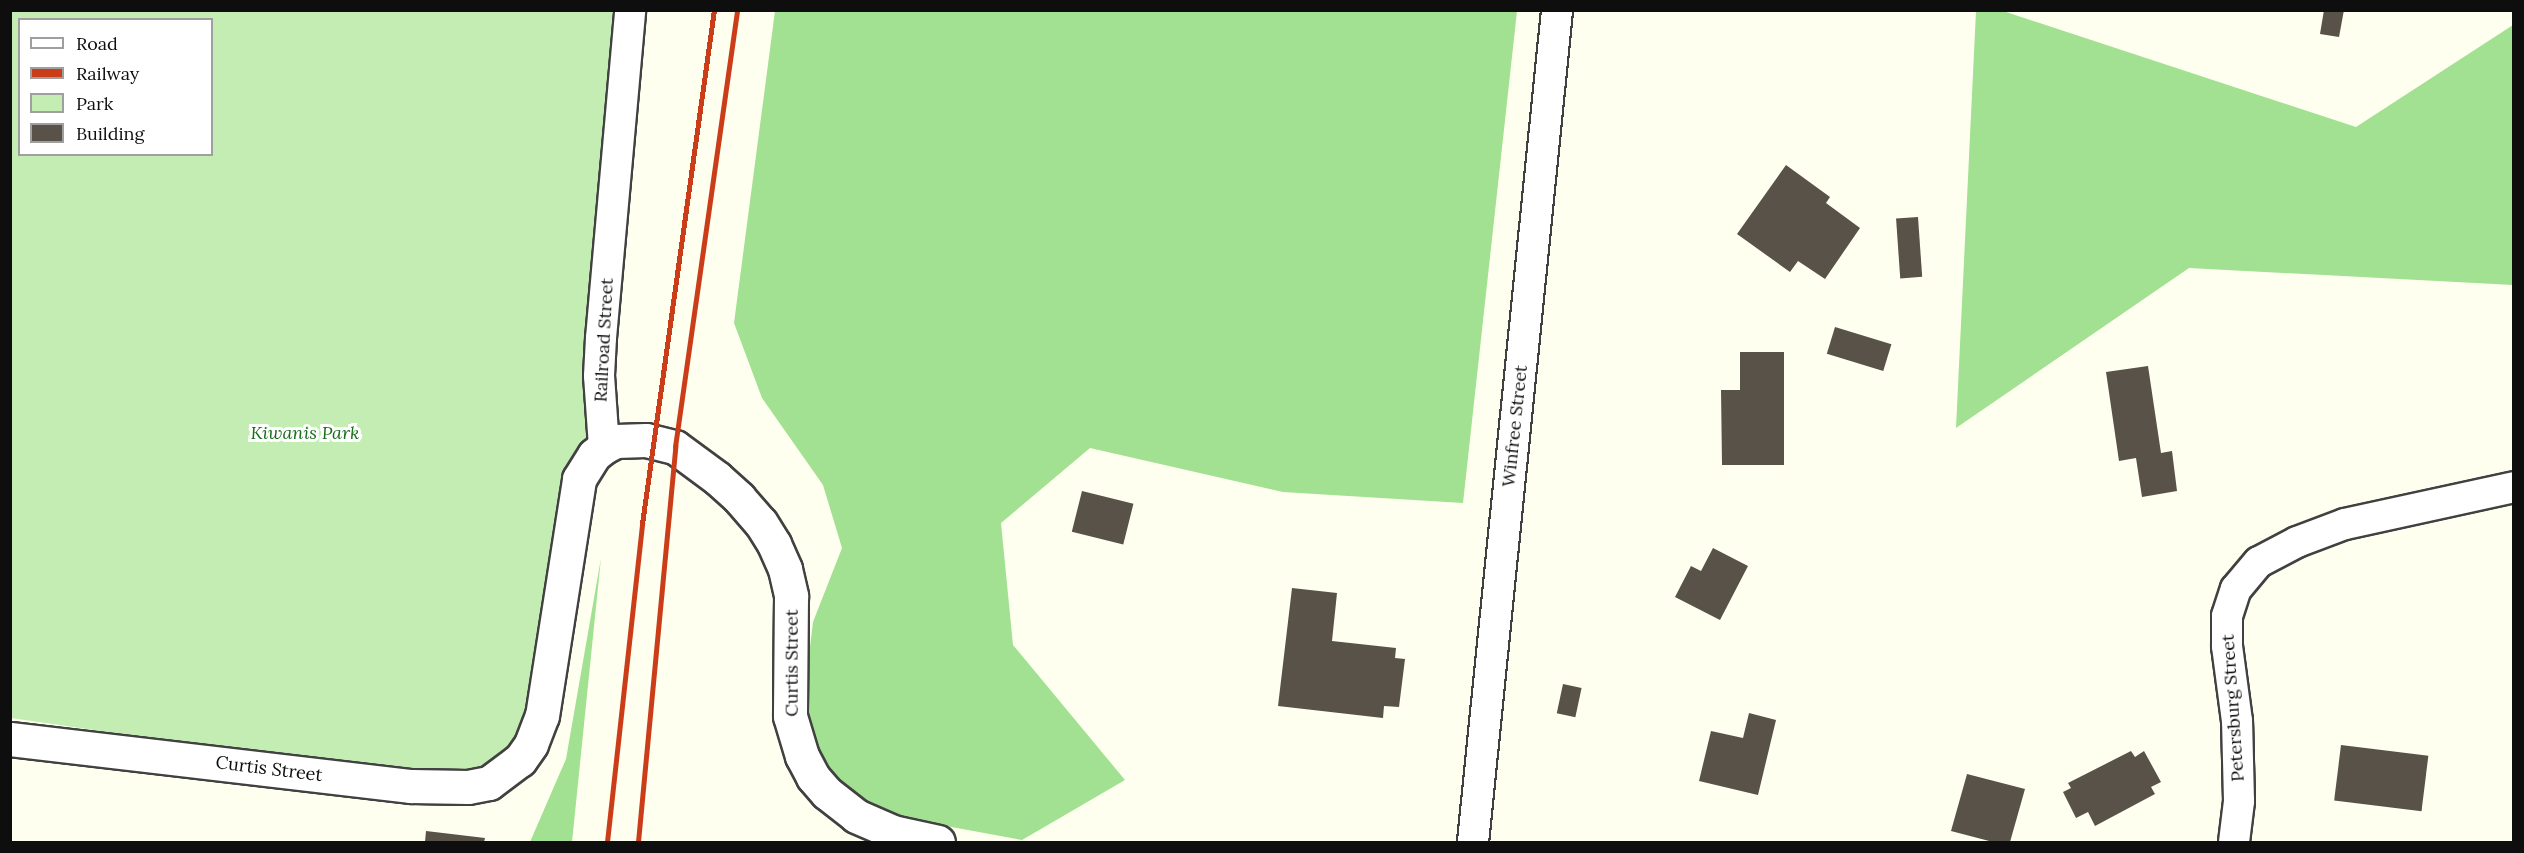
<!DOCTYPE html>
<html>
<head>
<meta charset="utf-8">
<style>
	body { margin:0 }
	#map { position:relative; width:2524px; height:853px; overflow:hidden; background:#feffef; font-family:Lora,serif }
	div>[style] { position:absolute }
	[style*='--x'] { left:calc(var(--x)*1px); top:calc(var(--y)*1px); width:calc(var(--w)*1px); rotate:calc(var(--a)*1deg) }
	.green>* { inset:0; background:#c4edb4 }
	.forest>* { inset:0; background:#a2e092 }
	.building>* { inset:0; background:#585249; transform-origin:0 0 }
	.roads { filter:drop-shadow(2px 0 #414141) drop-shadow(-2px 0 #414141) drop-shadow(0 2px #414141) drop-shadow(0 -2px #414141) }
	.minor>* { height:30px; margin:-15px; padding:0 15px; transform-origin:15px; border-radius:15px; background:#fff }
	.tertiary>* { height:33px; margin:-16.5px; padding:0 16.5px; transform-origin:16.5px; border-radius:16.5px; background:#fff }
	.rail>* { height:4.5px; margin:-2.25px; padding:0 2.25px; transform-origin:2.25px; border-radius:2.25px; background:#cb3d19 }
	span { translate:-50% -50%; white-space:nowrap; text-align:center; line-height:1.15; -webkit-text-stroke:6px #fff; paint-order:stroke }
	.street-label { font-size:18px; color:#0e0e0e }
	.park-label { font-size:18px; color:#186c1b; font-style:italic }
	.frame { position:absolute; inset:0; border:12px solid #0e0e0e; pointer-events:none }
	.legend { position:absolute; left:18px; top:18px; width:195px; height:138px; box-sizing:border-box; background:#fff; border:2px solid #9f9f9f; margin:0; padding:8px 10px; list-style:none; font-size:18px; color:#0e0e0e }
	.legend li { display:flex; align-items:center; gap:12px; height:30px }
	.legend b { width:30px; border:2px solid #9f9f9f }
</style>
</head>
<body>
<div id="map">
	<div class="green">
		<i style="clip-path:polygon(evenodd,11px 11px,626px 11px,604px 447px,531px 744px,480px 786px,11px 718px,11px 11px,20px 20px,212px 20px,212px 154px,20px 154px,20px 20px)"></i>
	</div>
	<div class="forest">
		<i style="clip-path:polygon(775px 11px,1517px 11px,1463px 503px,1283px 492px,1090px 448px,1001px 523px,1013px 645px,1125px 780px,1022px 840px,903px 818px,862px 802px,836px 779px,819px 752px,807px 722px,806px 680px,813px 622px,842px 548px,823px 485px,762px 398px,734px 323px)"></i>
		<i style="clip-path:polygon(1976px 11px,2003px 11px,2356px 127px,2513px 25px,2513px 285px,2189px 268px,1956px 428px)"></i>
		<i style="clip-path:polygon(601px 558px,572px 842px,530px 842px,566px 759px)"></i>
	</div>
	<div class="building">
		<i style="clip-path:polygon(2324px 10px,2344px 10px,2339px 37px,2320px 34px)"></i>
		<i style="clip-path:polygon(1786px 165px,1830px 197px,1826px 203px,1860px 228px,1825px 279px,1798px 261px,1790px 272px,1737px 234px)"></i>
		<i style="left:1918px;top:217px;width:60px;height:22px;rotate:86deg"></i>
		<i style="left:1835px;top:327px;width:59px;height:28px;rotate:17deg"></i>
		<i style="clip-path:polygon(1740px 352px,1784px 352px,1784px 465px,1722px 465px,1721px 390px,1740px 390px)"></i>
		<i style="clip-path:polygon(2148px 366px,2161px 453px,2172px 451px,2177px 491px,2142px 497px,2136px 458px,2119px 461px,2106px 372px)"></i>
		<i style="left:1082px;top:491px;width:53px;height:42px;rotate:14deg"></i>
		<i style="clip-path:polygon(1713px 548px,1748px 566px,1720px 620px,1675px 597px,1691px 566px,1701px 571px)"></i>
		<i style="clip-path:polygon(1292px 588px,1337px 593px,1332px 641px,1396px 648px,1395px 658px,1405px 659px,1399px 707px,1384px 706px,1383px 718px,1278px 706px)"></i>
		<i style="left:1563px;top:684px;width:19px;height:30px;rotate:12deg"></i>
		<i style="clip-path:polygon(1749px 713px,1776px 720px,1758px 795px,1699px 781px,1711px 731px,1743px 738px)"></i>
		<i style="left:2341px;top:745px;width:88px;height:56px;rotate:7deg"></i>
		<i style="clip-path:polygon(2131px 751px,2135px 757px,2144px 751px,2161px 782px,2151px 787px,2155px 794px,2095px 826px,2088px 812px,2076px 818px,2063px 792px,2071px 788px,2068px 783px)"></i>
		<i style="clip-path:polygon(1967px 774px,2025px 789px,2010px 842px,1993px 842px,1951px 831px)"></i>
		<i style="clip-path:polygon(426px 831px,485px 838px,484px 842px,425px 842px)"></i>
	</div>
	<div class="roads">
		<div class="minor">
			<i style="--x:604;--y:447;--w:71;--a:-94"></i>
			<i style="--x:599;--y:376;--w:38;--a:-87"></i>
			<i style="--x:601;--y:338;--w:329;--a:-84.9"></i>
			<i style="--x:1473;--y:842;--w:836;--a:-84.23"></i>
			<i style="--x:2234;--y:842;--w:41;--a:-83"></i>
			<i style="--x:2239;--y:801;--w:80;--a:-91.4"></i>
			<i style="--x:2237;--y:721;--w:76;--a:-97.6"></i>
			<i style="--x:2227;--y:646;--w:30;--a:-90"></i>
			<i style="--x:2227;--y:616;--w:28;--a:-72"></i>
			<i style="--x:2236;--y:589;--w:35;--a:-50"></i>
			<i style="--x:2259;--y:562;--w:43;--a:-27.8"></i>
			<i style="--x:2297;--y:542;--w:51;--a:-20.6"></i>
			<i style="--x:2345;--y:524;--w:173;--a:-12.3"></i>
		</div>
		<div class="tertiary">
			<i style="--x:10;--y:739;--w:404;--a:6.7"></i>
			<i style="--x:411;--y:786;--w:57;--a:1"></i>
			<i style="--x:468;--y:787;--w:21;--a:-11"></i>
			<i style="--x:489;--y:783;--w:39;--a:-37"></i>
			<i style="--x:520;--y:760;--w:19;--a:-55"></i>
			<i style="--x:531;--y:744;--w:30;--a:-69"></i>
			<i style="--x:542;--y:716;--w:240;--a:-81.1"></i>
			<i style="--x:579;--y:479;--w:28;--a:-58"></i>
			<i style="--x:594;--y:455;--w:13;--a:-39"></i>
			<i style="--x:604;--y:447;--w:13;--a:-27"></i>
			<i style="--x:616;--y:441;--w:30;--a:-2"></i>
			<i style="--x:646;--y:440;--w:30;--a:14"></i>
			<i style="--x:675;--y:447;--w:52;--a:36.4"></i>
			<i style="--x:717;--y:478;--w:30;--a:42"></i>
			<i style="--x:739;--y:498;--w:33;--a:49"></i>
			<i style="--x:761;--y:523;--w:25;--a:58"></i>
			<i style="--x:774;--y:544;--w:27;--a:66"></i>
			<i style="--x:785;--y:569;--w:28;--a:77"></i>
			<i style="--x:791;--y:596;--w:120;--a:90.5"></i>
			<i style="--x:790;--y:716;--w:42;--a:73.3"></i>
			<i style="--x:802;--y:756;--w:24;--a:62"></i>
			<i style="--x:813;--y:777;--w:21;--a:49"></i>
			<i style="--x:827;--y:793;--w:37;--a:38"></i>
			<i style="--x:856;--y:816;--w:40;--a:23.4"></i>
			<i style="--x:893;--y:832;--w:46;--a:12.5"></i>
		</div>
	</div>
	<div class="rail">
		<i style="--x:607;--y:842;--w:320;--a:-83.7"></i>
		<i style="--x:642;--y:524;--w:519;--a:-82.03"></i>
		<i style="--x:638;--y:842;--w:397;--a:-84.6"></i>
		<i style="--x:675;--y:447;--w:441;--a:-81.9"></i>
	</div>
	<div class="street-label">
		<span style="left:604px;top:340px;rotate:-87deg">Railroad Street</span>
		<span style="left:1515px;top:426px;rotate:-84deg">Winfree Street</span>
		<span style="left:792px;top:663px;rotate:-90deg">Curtis Street</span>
		<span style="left:2233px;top:708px;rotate:-94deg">Petersburg Street</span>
		<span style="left:269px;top:769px;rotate:7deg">Curtis Street</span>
	</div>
	<div class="park-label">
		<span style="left:305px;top:433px">Kiwanis Park</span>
	</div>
	<div class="frame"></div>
	<ul class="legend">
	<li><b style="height:8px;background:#fff"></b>Road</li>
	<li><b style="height:8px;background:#cb3d19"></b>Railway</li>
	<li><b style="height:16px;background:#c4edb4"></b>Park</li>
	<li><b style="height:16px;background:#585249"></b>Building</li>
	</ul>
</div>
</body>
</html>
